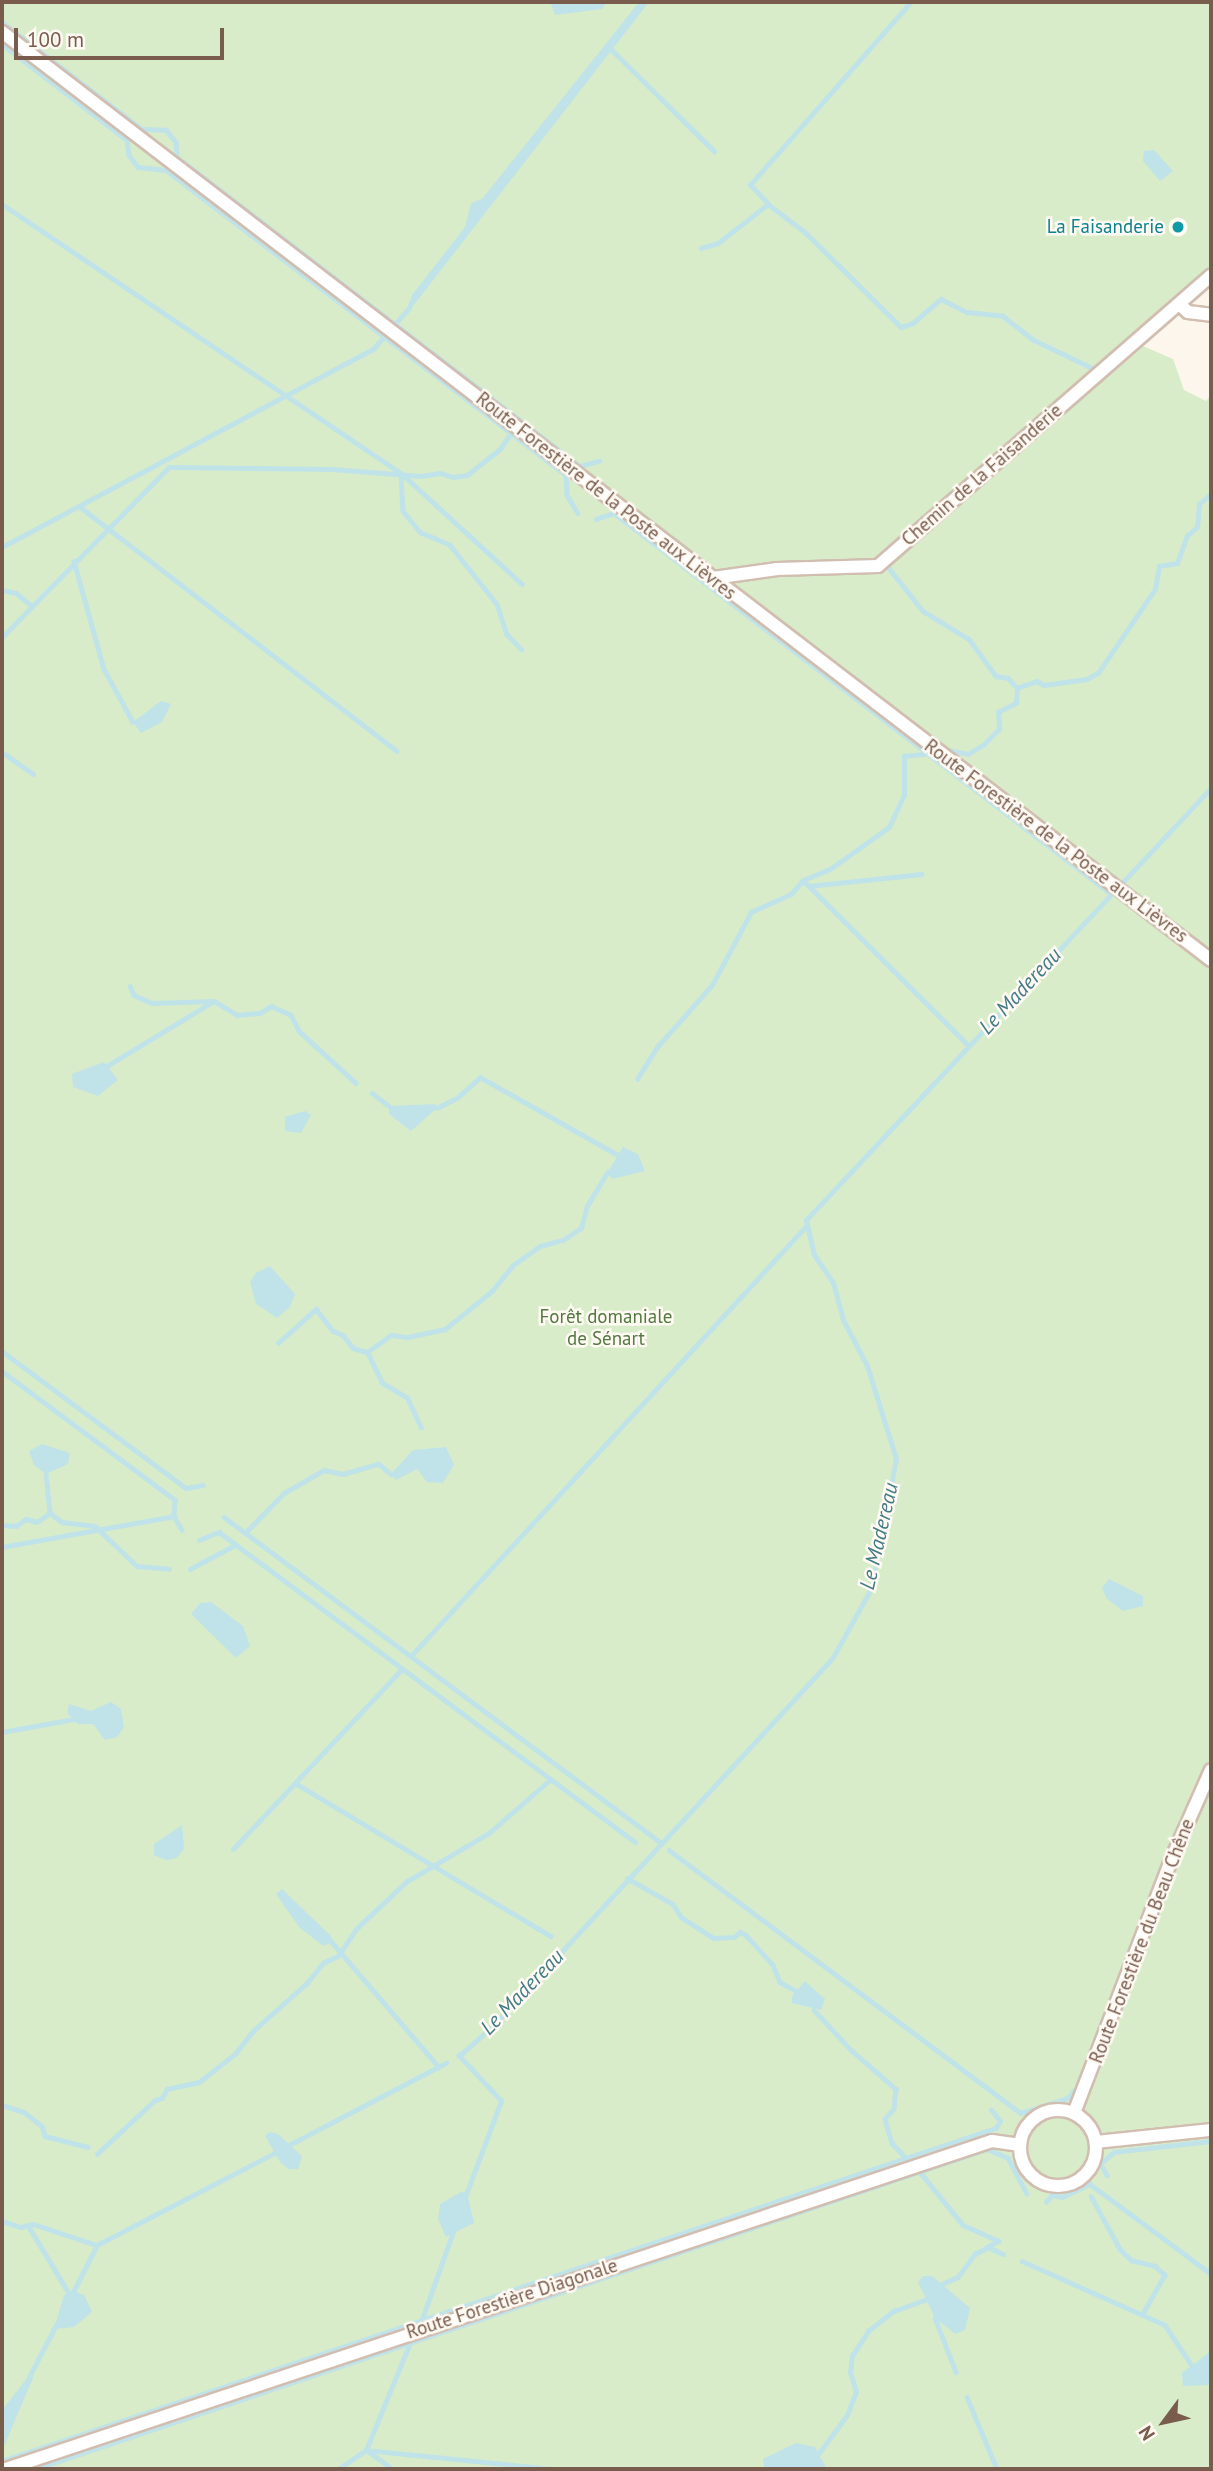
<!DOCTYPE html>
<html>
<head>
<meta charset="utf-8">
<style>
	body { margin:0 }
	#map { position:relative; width:1213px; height:2471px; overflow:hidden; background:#fdf6ec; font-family:"PT Sans",sans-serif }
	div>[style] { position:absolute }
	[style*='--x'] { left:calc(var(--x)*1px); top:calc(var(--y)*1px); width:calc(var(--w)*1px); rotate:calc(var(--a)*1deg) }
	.green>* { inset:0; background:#d8ecc9 }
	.water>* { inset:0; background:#bfe3e8 }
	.stream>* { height:4.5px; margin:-2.25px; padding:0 2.25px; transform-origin:2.25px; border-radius:2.25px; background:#bfe3e8 }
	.roads { filter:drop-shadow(2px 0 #d1beb0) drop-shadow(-2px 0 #d1beb0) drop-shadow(0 2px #d1beb0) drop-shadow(0 -2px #d1beb0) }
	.minor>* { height:12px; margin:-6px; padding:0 6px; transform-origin:6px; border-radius:6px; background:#fff }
	.minor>.ring { margin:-6px; padding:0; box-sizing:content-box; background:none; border:12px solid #fff; border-radius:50% }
	.dots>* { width:19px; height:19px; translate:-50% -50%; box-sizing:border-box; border:4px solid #fffaf3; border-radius:50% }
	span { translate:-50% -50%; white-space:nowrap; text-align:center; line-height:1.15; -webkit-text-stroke:5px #fffaf3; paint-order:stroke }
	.culture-label { font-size:19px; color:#0d838f }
	.right { translate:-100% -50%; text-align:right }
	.street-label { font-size:19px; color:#7a5c4d }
	.park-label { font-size:19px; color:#537a41 }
	.water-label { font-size:21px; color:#437c86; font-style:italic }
	.frame { position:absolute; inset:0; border:4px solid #7a5c4d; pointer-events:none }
	.north { position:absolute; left:1129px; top:2387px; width:70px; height:70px; -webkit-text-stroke:5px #fffaf3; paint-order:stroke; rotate:237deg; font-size:19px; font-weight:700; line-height:28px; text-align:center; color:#7a5c4d }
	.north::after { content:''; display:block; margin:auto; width:24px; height:32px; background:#7a5c4d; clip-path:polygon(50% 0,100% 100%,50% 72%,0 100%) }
	.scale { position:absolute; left:14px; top:28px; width:210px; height:32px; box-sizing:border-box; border:4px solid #7a5c4d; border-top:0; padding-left:9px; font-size:21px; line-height:24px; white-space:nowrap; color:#7a5c4d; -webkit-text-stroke:5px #fffaf3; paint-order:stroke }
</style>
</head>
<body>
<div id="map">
	<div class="green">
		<i style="clip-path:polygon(2px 2px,1211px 2px,1211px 276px,1136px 343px,1173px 359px,1184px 390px,1206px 401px,1211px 395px,1211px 2469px,2px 2469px)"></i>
	</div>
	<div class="water">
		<i style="clip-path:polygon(550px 2px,607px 2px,602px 9px,555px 15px)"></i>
		<i style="clip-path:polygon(639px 2px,649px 2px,403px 319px,412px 295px,465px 227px,471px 203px,482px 199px)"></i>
		<i style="clip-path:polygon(1154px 150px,1173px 171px,1160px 181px,1143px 161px,1144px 151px)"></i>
		<i style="clip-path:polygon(161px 701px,171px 704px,162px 722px,141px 733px,133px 722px)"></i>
		<i style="clip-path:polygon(104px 1062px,118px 1080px,98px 1096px,73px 1087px,72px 1074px)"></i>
		<i style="clip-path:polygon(436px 1104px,437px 1108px,411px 1131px,389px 1114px,389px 1106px)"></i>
		<i style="clip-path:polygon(305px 1111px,311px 1115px,301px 1133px,285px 1131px,285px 1117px)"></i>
		<i style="clip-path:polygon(623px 1147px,638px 1154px,645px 1171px,612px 1179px,607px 1173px)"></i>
		<i style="clip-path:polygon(270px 1266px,295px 1294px,290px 1307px,277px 1318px,256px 1304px,250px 1282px,256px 1273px)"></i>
		<i style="clip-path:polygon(42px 1444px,70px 1453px,68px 1464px,46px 1474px,34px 1465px,29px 1451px)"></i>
		<i style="clip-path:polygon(446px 1447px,454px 1465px,443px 1483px,427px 1482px,417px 1469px,396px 1480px,391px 1474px,413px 1450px)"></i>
		<i style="clip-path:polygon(1109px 1579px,1143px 1596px,1143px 1606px,1123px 1611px,1107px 1599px,1102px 1588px)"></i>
		<i style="clip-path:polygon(211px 1602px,243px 1626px,250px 1646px,236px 1658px,191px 1614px,200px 1603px)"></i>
		<i style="clip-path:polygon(111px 1702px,121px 1709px,124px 1727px,117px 1737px,105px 1740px,93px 1724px,78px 1724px,67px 1713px,69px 1704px,91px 1711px)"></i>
		<i style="clip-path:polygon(182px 1825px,184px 1849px,177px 1858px,166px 1860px,154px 1855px,154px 1844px)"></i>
		<i style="clip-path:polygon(282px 1889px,331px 1936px,330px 1943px,323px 1946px,299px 1927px,276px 1894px)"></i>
		<i style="clip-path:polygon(805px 1981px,825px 1999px,821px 2010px,792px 2003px,792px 1996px)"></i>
		<i style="clip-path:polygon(270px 2132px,278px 2134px,302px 2156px,298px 2169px,288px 2169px,280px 2162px,265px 2136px)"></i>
		<i style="clip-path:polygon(461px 2192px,467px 2193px,474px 2223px,446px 2237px,438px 2219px,440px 2204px)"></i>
		<i style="clip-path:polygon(923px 2276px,932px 2276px,970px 2308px,965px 2330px,955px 2334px,935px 2318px,918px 2282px)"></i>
		<i style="clip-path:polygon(73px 2291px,84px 2295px,92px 2312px,74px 2327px,54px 2329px,64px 2295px)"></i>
		<i style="clip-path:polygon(1211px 2351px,1211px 2385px,1183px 2386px,1182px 2373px)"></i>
		<i style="clip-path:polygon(31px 2373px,33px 2378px,2px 2451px,2px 2410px)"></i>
		<i style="clip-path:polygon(796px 2443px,815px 2447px,827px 2469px,764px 2469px,763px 2459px)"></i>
	</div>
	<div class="stream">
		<i style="--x:2;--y:22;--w:176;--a:37.4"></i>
		<i style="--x:142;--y:129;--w:24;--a:2"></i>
		<i style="--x:166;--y:130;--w:16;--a:50"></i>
		<i style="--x:176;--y:142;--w:15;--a:86"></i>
		<i style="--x:177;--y:157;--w:508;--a:37.48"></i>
		<i style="--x:580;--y:466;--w:20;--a:-15"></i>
		<i style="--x:2;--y:44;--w:158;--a:37.5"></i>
		<i style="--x:127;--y:140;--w:15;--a:82"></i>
		<i style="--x:129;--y:155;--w:15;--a:53"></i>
		<i style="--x:138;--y:167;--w:28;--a:6"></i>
		<i style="--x:166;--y:170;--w:503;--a:37.33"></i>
		<i style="--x:566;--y:475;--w:20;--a:87"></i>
		<i style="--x:567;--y:495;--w:21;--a:59"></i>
		<i style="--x:609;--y:47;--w:148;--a:44.7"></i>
		<i style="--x:2;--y:204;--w:481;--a:34"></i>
		<i style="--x:401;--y:473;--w:164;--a:42.5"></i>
		<i style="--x:768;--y:204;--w:48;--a:37.3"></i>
		<i style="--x:806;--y:233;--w:134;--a:44.7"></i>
		<i style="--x:901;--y:327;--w:13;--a:-18"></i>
		<i style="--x:913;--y:323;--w:37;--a:-41"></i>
		<i style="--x:941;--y:299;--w:29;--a:27"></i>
		<i style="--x:967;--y:312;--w:36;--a:6"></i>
		<i style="--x:1003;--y:316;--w:37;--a:38"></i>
		<i style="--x:1032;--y:339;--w:67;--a:25.8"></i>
		<i style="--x:701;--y:248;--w:18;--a:-16"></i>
		<i style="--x:718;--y:243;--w:63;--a:-38"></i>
		<i style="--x:768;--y:204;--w:26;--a:-133"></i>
		<i style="--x:750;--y:185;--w:244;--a:-48.7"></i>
		<i style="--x:401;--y:474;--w:37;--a:87"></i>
		<i style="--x:403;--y:511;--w:27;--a:51"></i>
		<i style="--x:420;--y:532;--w:33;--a:23"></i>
		<i style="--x:450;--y:545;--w:75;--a:51.5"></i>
		<i style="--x:497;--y:604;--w:32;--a:72"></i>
		<i style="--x:507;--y:634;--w:21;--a:47"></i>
		<i style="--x:79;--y:506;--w:401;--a:37.6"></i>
		<i style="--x:596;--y:519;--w:19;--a:-18"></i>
		<i style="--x:614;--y:513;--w:625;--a:37.46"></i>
		<i style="--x:2;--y:547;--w:422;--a:-28.1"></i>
		<i style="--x:374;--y:348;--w:53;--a:-48.8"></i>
		<i style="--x:74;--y:561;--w:112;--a:74.5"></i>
		<i style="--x:104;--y:669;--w:60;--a:61.3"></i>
		<i style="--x:889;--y:568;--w:55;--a:51.7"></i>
		<i style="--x:923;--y:611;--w:54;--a:31.3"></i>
		<i style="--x:969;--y:639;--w:46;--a:53.9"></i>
		<i style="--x:996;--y:676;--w:12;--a:9"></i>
		<i style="--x:1008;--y:678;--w:13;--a:48"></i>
		<i style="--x:2;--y:590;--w:14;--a:12"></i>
		<i style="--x:16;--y:593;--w:19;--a:39"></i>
		<i style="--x:2;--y:637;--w:238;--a:-45.5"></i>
		<i style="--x:169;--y:467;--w:163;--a:0.7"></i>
		<i style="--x:332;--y:469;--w:89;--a:4.5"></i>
		<i style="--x:421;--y:476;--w:19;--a:-9"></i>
		<i style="--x:440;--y:473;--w:14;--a:17"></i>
		<i style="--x:453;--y:477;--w:14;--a:-8"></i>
		<i style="--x:467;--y:475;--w:42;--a:-38.2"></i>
		<i style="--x:500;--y:449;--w:18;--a:-56"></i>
		<i style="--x:948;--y:750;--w:20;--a:11"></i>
		<i style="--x:968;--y:754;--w:17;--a:-31"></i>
		<i style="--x:983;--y:745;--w:23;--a:-45"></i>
		<i style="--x:999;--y:729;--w:17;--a:-93"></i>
		<i style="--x:998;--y:712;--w:20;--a:-27"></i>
		<i style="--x:1016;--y:703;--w:15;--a:-86"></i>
		<i style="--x:1017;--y:688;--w:21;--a:-19"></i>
		<i style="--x:1037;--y:681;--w:8;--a:30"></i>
		<i style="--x:1044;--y:685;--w:43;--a:-7.9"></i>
		<i style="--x:1087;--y:679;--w:13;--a:-29"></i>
		<i style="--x:1098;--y:673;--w:102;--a:-55.8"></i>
		<i style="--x:1155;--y:589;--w:23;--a:-80"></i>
		<i style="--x:1159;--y:566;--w:18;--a:-9"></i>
		<i style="--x:1177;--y:563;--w:29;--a:-70"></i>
		<i style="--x:1187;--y:536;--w:13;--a:-42"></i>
		<i style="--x:1197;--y:527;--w:23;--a:-85"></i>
		<i style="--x:1199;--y:504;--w:16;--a:-40"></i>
		<i style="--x:2;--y:752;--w:38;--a:35"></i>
		<i style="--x:803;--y:880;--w:233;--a:45"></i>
		<i style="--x:809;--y:886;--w:113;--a:-6.1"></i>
		<i style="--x:130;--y:986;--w:10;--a:66"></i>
		<i style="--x:134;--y:995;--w:20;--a:24"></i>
		<i style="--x:152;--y:1003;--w:62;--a:-1.8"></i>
		<i style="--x:107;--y:1066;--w:125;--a:-31.3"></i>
		<i style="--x:214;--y:1001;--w:27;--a:31"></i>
		<i style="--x:237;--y:1015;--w:23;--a:-5"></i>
		<i style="--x:260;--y:1013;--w:13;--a:-32"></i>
		<i style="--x:271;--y:1006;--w:22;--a:24"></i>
		<i style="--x:291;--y:1015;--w:18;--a:63"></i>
		<i style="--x:299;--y:1031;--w:77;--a:42.4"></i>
		<i style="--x:637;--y:1079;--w:39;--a:-58"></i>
		<i style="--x:658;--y:1046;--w:81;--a:-48.5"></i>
		<i style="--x:712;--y:985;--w:83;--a:-61.9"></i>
		<i style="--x:751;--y:912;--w:44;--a:-24.2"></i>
		<i style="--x:791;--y:894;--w:18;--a:-49"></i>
		<i style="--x:803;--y:880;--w:29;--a:-22"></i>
		<i style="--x:830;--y:869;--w:72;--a:-35.4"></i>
		<i style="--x:889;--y:827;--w:35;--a:-65"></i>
		<i style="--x:904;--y:795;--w:39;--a:-90"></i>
		<i style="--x:904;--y:756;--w:27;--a:-6"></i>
		<i style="--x:372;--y:1093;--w:21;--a:37"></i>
		<i style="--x:437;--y:1108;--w:22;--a:-27"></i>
		<i style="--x:457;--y:1098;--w:31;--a:-42"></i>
		<i style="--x:480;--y:1077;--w:159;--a:29.5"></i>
		<i style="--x:278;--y:1343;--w:51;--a:-41.8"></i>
		<i style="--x:316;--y:1309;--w:28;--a:52"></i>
		<i style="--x:333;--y:1331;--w:11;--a:22"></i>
		<i style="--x:343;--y:1335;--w:16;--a:52"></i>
		<i style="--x:353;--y:1348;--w:15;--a:16"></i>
		<i style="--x:2;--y:1351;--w:229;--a:36.7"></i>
		<i style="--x:186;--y:1488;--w:17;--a:-10"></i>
		<i style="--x:2;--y:1371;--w:216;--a:36.7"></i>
		<i style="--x:175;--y:1500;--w:16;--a:94"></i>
		<i style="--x:421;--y:1428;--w:33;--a:-115"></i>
		<i style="--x:407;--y:1398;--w:29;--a:-149"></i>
		<i style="--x:382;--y:1383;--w:34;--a:-116"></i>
		<i style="--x:367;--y:1352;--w:29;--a:-35"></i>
		<i style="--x:391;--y:1335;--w:17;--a:7"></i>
		<i style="--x:408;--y:1337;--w:38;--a:-12"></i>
		<i style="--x:445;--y:1329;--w:60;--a:-39"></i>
		<i style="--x:492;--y:1291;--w:33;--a:-51"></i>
		<i style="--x:513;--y:1265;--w:33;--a:-35"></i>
		<i style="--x:540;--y:1246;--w:24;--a:-15"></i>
		<i style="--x:563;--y:1240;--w:22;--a:-34"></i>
		<i style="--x:581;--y:1228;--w:23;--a:-75"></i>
		<i style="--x:587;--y:1206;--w:39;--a:-59"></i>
		<i style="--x:46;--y:1474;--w:39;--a:84"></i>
		<i style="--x:224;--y:1517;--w:544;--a:36.7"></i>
		<i style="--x:2;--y:1525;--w:14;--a:4"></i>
		<i style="--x:16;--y:1526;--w:12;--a:-35"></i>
		<i style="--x:26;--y:1519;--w:11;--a:15"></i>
		<i style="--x:37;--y:1522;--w:16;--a:-35"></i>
		<i style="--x:50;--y:1513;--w:15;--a:37"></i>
		<i style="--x:62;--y:1522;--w:33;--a:7"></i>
		<i style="--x:95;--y:1526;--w:58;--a:43.6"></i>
		<i style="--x:137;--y:1566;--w:32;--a:5"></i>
		<i style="--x:245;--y:1533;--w:56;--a:-45.7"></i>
		<i style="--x:284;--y:1493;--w:46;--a:-29.9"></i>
		<i style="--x:324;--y:1470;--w:19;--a:12"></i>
		<i style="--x:343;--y:1474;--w:37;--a:-16"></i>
		<i style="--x:379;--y:1464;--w:16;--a:40"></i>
		<i style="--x:199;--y:1540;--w:22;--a:-22"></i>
		<i style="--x:219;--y:1532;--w:519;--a:36.69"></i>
		<i style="--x:2;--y:1547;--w:175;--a:-10.2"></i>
		<i style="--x:174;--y:1516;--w:16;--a:60"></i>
		<i style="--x:190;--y:1569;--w:51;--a:-28.1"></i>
		<i style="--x:411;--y:1656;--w:585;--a:-47.42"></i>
		<i style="--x:2;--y:1732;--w:73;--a:-10.2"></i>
		<i style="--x:295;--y:1783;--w:298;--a:30.9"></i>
		<i style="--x:233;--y:1849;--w:247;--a:-46.8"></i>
		<i style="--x:669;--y:1850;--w:439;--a:36.8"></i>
		<i style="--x:1021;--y:2113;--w:49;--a:-17.7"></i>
		<i style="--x:1068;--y:2098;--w:9;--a:-54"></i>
		<i style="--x:627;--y:1878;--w:53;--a:29.5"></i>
		<i style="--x:673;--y:1904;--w:15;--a:58"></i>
		<i style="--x:681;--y:1917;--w:38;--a:33"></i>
		<i style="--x:713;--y:1938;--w:21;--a:-3"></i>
		<i style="--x:734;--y:1937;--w:8;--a:-40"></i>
		<i style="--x:740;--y:1932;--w:7;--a:27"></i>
		<i style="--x:746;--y:1935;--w:40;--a:48"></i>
		<i style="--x:773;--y:1965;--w:18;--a:68"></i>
		<i style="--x:780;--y:1982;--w:18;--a:29"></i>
		<i style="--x:330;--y:1940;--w:167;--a:49.4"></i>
		<i style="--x:814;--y:2010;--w:54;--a:47.2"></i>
		<i style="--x:851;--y:2050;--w:60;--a:40.9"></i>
		<i style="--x:896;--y:2089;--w:20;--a:96"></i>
		<i style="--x:894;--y:2109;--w:13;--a:132"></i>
		<i style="--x:885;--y:2119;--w:25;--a:74"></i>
		<i style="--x:892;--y:2143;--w:19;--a:47"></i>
		<i style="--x:2;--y:2105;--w:23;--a:18"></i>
		<i style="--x:24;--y:2112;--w:23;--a:38"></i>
		<i style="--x:42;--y:2126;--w:10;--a:73"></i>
		<i style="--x:45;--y:2136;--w:44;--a:14.3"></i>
		<i style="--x:285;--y:2147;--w:182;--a:-27.6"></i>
		<i style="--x:97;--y:2154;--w:79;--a:-43"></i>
		<i style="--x:155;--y:2100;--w:7;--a:-16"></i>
		<i style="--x:162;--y:2098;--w:10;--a:-61"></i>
		<i style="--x:167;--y:2089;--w:33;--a:-12"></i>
		<i style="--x:199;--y:2082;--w:46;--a:-37.9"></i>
		<i style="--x:235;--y:2054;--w:29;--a:-52"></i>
		<i style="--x:253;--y:2031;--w:71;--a:-41.6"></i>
		<i style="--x:306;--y:1984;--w:27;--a:-51"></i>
		<i style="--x:323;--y:1963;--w:17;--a:-25"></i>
		<i style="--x:338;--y:1956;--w:32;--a:-56"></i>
		<i style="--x:356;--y:1929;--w:69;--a:-43.2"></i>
		<i style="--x:406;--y:1882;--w:96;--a:-30.6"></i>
		<i style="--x:489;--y:1833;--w:82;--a:-41.1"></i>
		<i style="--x:920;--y:2172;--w:68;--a:50.9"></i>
		<i style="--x:963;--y:2225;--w:39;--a:24"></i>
		<i style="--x:999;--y:2241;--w:13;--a:151"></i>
		<i style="--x:1107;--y:2176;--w:14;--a:-120"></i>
		<i style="--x:1100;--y:2164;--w:18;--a:-41"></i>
		<i style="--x:1114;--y:2152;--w:98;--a:-6.5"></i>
		<i style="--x:1091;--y:2196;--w:60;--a:61.3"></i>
		<i style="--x:1120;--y:2249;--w:16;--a:45"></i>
		<i style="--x:1131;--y:2260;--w:25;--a:14"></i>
		<i style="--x:1155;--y:2266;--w:13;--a:42"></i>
		<i style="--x:1165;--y:2275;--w:45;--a:119.4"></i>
		<i style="--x:465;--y:2197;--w:103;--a:-69.4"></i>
		<i style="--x:501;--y:2101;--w:62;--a:-133"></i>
		<i style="--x:459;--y:2056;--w:47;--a:-41.5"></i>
		<i style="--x:494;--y:2025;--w:498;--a:-47.3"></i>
		<i style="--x:832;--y:1659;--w:80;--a:-60.9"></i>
		<i style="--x:871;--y:1589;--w:132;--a:-79.1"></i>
		<i style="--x:896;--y:1459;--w:97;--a:-107.3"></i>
		<i style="--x:867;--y:1366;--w:52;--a:-117.6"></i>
		<i style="--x:843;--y:1320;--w:38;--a:-105"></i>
		<i style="--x:833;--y:1283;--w:34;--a:-124"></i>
		<i style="--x:814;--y:1255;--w:36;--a:-103"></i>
		<i style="--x:806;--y:1220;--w:592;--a:-46.85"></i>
		<i style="--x:1046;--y:2202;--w:9;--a:-49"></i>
		<i style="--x:1052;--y:2195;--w:10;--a:11"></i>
		<i style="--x:1062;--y:2197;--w:31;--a:-25"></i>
		<i style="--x:1090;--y:2184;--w:151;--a:36.6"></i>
		<i style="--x:2;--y:2221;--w:20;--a:18"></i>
		<i style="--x:21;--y:2227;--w:12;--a:-14"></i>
		<i style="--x:33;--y:2224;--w:67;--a:18.2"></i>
		<i style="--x:97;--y:2245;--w:204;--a:-27.4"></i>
		<i style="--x:28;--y:2225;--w:82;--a:59"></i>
		<i style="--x:1022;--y:2261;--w:157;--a:24.1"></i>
		<i style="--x:1165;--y:2325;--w:47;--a:56.3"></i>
		<i style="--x:942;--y:2284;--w:17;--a:-24"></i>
		<i style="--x:958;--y:2277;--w:29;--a:-54"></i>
		<i style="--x:975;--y:2254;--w:15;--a:-28"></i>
		<i style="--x:988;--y:2247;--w:17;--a:25"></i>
		<i style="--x:71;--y:2296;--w:57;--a:-63"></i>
		<i style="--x:935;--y:2318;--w:58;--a:68.7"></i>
		<i style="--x:422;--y:2319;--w:92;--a:-70.4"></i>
		<i style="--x:29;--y:2377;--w:59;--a:-62.6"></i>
		<i style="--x:967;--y:2397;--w:78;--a:67.4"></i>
		<i style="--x:366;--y:2450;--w:189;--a:5.8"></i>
		<i style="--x:368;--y:2451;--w:31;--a:36"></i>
		<i style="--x:819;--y:2453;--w:47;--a:-53.6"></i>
		<i style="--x:847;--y:2415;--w:25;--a:-69"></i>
		<i style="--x:856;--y:2392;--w:21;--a:-107"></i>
		<i style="--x:850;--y:2372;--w:16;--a:-83"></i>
		<i style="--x:852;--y:2356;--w:30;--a:-57"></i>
		<i style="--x:868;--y:2331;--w:33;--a:-38"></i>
		<i style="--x:894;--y:2311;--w:33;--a:-20"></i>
		<i style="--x:2;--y:2461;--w:1048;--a:-18.52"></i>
		<i style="--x:996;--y:2128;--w:8;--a:-60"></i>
		<i style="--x:1000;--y:2121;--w:14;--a:-129"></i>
		<i style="--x:35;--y:2469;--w:1004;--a:-18.58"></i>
		<i style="--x:987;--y:2149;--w:23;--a:23"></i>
		<i style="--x:1008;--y:2158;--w:40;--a:62"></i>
		<i style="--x:338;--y:2469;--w:34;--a:-34"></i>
		<i style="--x:366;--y:2450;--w:113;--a:-67.7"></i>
	</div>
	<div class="roads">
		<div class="minor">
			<i style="--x:2;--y:32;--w:1524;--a:37.51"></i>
			<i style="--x:1179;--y:304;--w:12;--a:42"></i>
			<i style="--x:1188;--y:312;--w:23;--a:7"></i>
			<i style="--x:713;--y:578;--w:65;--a:-8"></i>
			<i style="--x:777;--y:569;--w:101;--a:-1.7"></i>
			<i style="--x:878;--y:566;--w:442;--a:-41.1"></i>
			<i class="ring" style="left:1020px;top:2110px;width:64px;height:64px"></i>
			<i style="--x:1074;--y:2113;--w:273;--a:-69"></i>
			<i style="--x:1172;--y:1858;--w:96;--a:-66.1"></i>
			<i style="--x:1096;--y:2142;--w:116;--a:-6"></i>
			<i style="--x:6;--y:2469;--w:1039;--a:-18.4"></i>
			<i style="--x:992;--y:2141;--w:28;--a:8"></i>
		</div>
	</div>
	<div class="dots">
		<i style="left:1178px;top:227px;background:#0f9aa8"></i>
	</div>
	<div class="culture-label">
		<span class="right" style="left:1164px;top:227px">La Faisanderie</span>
	</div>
	<div class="street-label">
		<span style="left:982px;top:475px;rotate:-41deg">Chemin de la Faisanderie</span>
		<span style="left:606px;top:496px;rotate:38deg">Route Forestière de la Poste aux Lièvres</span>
		<span style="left:1056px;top:841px;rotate:37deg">Route Forestière de la Poste aux Lièvres</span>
		<span style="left:1142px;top:1941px;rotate:-69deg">Route Forestière du Beau Chêne</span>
		<span style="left:512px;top:2299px;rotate:-18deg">Route Forestière Diagonale</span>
	</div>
	<div class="park-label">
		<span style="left:606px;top:1328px">Forêt domaniale<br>de Sénart</span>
	</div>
	<div class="water-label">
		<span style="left:1020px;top:991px;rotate:-47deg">Le Madereau</span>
		<span style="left:879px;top:1536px;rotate:-77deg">Le Madereau</span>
		<span style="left:522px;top:1992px;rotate:-46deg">Le Madereau</span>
	</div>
	<div class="frame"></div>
	<div class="north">N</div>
	<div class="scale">100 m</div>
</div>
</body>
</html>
